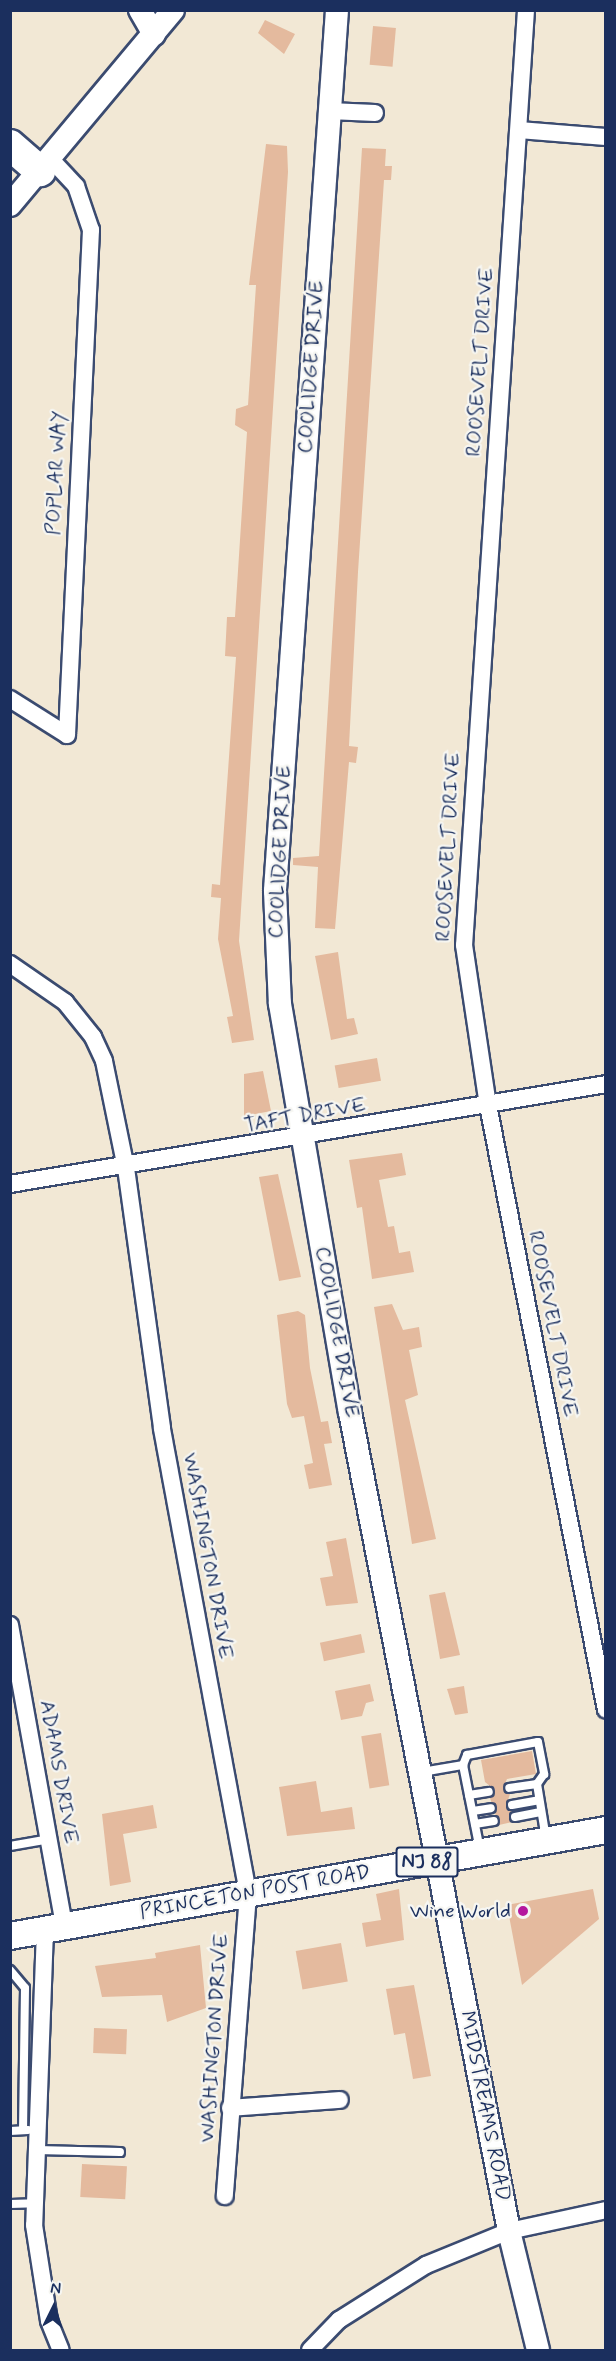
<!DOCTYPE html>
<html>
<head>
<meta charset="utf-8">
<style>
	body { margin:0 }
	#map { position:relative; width:616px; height:2361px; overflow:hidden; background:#f2e8d5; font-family:Mynerve,sans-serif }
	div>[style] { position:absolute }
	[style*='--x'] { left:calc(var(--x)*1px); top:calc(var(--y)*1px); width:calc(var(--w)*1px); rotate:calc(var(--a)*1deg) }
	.building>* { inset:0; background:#e4ba9e; transform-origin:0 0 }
	.roads { filter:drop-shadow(2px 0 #3b4b70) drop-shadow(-2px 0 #3b4b70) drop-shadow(0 2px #3b4b70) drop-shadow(0 -2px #3b4b70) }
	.lane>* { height:8px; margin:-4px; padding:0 4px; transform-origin:4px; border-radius:4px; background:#fff }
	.street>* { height:16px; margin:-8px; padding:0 8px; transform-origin:8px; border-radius:8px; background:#fff }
	.secondary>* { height:22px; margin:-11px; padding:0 11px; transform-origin:11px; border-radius:11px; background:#fff }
	.primary>* { height:26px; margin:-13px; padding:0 13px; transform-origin:13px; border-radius:13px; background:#fff }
	.highway>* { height:30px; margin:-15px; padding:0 15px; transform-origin:15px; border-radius:15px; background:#fff }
	.dots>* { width:16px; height:16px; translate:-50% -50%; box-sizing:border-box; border:3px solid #f6f6f2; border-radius:50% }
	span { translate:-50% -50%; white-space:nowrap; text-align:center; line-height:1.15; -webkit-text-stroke:4.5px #f6f6f2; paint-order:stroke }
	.shield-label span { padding:2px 4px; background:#f6f6f2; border:2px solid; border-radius:4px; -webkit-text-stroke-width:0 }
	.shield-label { font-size:20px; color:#1b2f5e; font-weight:700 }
	.street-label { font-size:21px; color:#1b2f5e }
	.poi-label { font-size:21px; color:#1b2f5e }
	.right { translate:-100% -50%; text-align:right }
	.frame { position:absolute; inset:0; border:12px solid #1b2f5e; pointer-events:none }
	.north { position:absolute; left:24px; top:2277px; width:60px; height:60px; -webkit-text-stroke:4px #f6f6f2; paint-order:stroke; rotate:5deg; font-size:16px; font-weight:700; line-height:24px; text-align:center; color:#1b2f5e }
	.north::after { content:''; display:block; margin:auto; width:21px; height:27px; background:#1b2f5e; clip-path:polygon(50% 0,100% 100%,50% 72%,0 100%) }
</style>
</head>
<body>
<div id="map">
	<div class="building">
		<i style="clip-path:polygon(265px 20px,295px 34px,284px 54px,258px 33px)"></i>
		<i style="left:373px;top:26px;width:23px;height:39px;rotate:5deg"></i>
		<i style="clip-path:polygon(266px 144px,287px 146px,288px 172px,239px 941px,254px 1040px,232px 1043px,227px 1017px,233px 1016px,218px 939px,221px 898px,211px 897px,212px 884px,220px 885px,236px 657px,225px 656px,227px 617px,235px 617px,247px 432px,235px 425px,236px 409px,248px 405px,256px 285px,249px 285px)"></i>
		<i style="clip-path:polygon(362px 148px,386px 149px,385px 166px,392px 166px,391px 180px,384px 180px,358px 572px,349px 746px,358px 747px,356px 763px,349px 762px,335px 929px,315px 928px,318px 867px,293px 865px,293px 858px,319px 856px)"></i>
		<i style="clip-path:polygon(338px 952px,347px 1019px,354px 1018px,358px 1034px,331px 1040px,315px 956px)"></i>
		<i style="left:377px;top:1058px;width:23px;height:43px;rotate:80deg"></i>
		<i style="clip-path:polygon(263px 1071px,271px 1111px,244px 1116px,244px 1074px)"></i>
		<i style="clip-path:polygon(402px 1153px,406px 1175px,379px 1180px,388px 1227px,394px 1226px,399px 1253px,410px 1251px,414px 1272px,372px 1279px,362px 1207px,357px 1208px,349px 1160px)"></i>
		<i style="clip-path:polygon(278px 1174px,301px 1277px,279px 1281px,259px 1177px)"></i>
		<i style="clip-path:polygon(392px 1304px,403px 1330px,419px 1327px,422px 1347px,409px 1350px,418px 1395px,405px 1400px,436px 1539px,412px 1544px,374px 1307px)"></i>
		<i style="clip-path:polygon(298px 1311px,305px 1315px,310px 1368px,321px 1422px,328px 1421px,332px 1443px,324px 1444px,332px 1485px,309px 1489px,304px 1465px,313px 1463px,304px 1416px,292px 1418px,287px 1404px,277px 1315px)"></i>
		<i style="clip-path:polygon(346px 1538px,358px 1603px,326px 1606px,320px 1578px,333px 1576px,326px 1542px)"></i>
		<i style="clip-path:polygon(445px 1592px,460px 1655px,440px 1659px,429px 1595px)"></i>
		<i style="left:361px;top:1634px;width:19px;height:42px;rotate:78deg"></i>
		<i style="clip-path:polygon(370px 1684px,374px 1701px,366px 1703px,362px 1716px,341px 1720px,335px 1691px)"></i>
		<i style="clip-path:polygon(464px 1686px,468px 1713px,455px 1715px,447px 1689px)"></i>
		<i style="left:381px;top:1733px;width:53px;height:20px;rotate:81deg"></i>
		<i style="clip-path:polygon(532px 1751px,536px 1774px,507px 1779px,503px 1788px,510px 1794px,506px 1806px,512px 1811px,512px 1822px,499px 1825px,490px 1798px,495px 1790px,485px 1782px,481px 1760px)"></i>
		<i style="clip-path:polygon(316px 1781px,321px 1812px,352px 1807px,355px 1829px,287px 1836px,279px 1787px)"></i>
		<i style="clip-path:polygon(153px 1805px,157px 1828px,123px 1834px,131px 1882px,110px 1886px,102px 1814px)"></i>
		<i style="clip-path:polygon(399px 1889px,404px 1940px,366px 1947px,362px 1923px,381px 1920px,376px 1894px)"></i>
		<i style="clip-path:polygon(593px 1889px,599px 1919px,522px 1985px,507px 1905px)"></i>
		<i style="left:341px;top:1943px;width:39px;height:46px;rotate:80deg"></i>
		<i style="clip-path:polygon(200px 1945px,206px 2008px,167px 2022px,162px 1995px,102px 1997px,95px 1966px,156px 1958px,155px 1953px)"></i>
		<i style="clip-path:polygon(414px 1985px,431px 2076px,413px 2079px,405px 2033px,394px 2035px,386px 1989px)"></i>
		<i style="left:94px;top:2028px;width:33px;height:25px;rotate:2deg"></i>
		<i style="left:82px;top:2164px;width:45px;height:33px;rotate:3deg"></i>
	</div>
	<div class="roads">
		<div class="lane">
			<i style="--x:463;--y:1765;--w:11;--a:-68"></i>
			<i style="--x:467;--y:1755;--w:72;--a:-10.4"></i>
			<i style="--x:538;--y:1742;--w:33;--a:79"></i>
			<i style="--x:544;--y:1774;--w:12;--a:125"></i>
			<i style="--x:537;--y:1784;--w:28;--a:172"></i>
			<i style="--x:422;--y:1772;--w:42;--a:-9.7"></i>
			<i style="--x:463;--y:1765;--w:87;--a:78.7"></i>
			<i style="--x:537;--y:1784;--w:56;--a:80.7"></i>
			<i style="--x:469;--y:1795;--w:20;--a:-9"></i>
			<i style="--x:512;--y:1805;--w:27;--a:-10"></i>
			<i style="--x:473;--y:1811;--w:18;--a:-9"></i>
			<i style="--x:515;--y:1817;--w:26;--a:-11"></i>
			<i style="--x:475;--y:1824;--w:19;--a:-9"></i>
			<i style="--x:10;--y:1846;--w:39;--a:-10"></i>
			<i style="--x:10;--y:1970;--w:23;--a:50"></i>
			<i style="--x:25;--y:1988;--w:142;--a:90.8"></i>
			<i style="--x:10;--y:2131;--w:18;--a:-3"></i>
			<i style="--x:37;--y:2150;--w:83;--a:1.4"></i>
			<i style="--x:10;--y:2204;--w:25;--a:-2"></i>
		</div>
		<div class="street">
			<i style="--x:526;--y:10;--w:937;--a:93.79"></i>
			<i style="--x:464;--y:945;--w:162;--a:81.5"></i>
			<i style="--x:488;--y:1105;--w:616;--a:78.96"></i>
			<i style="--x:329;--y:111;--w:46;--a:2.5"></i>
			<i style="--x:519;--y:130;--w:87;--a:4.6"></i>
			<i style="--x:10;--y:699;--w:67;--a:32.3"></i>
			<i style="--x:67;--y:735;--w:506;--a:-87.28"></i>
			<i style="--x:91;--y:230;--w:46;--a:-108.8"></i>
			<i style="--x:76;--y:186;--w:37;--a:-133"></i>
			<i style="--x:10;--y:964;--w:67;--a:34.6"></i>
			<i style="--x:65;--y:1002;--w:45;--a:51.3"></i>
			<i style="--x:93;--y:1037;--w:26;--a:65"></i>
			<i style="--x:104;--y:1061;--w:109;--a:78.4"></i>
			<i style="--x:126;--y:1168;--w:263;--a:82.1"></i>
			<i style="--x:162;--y:1429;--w:473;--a:79.5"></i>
			<i style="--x:248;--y:1894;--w:303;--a:94.4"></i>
			<i style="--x:10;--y:1184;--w:604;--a:-9.52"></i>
			<i style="--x:10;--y:1625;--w:306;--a:79.8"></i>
			<i style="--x:45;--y:1930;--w:295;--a:92.1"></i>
			<i style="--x:34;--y:2225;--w:97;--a:81.1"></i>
			<i style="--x:49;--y:2321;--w:31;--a:68"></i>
			<i style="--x:230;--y:2108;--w:110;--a:-4.2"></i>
			<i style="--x:310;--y:2350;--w:42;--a:-46"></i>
			<i style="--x:339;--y:2320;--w:103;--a:-32.3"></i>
			<i style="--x:426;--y:2265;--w:90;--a:-22.3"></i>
			<i style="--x:509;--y:2231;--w:99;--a:-12.2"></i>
		</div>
		<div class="secondary">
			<i style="--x:140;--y:10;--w:28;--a:60"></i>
			<i style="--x:337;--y:10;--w:883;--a:94.03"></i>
			<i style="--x:275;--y:891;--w:113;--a:87.5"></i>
			<i style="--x:280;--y:1004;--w:414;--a:80.3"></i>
			<i style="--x:350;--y:1412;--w:834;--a:79.01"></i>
			<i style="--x:509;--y:2231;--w:122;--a:76.3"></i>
			<i style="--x:10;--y:205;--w:254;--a:-50.1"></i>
		</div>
		<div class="primary">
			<i style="--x:10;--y:1936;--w:605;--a:-10.08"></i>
		</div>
		<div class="highway">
			<i style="--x:10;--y:145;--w:40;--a:41"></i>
		</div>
	</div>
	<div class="dots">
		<i style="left:523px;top:1911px;background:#b5179e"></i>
	</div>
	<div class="shield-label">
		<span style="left:427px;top:1862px">NJ 88</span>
	</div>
	<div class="street-label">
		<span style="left:480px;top:362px;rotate:-86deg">ROOSEVELT DRIVE</span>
		<span style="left:311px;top:367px;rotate:-86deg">COOLIDGE DRIVE</span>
		<span style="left:56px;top:473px;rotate:-87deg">POPLAR WAY</span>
		<span style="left:448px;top:847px;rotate:-87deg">ROOSEVELT DRIVE</span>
		<span style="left:280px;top:852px;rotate:-87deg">COOLIDGE DRIVE</span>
		<span style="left:305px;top:1115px;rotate:-10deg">TAFT DRIVE</span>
		<span style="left:553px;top:1324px;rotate:79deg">ROOSEVELT DRIVE</span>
		<span style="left:337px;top:1332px;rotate:80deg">COOLIDGE DRIVE</span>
		<span style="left:208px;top:1556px;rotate:80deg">WASHINGTON DRIVE</span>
		<span style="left:59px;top:1772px;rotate:80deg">ADAMS DRIVE</span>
		<span style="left:255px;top:1892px;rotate:-10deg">PRINCETON POST ROAD</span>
		<span style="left:214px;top:2038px;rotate:-86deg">WASHINGTON DRIVE</span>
		<span style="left:485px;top:2106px;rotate:79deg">MIDSTREAMS ROAD</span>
	</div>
	<div class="poi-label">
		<span class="right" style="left:511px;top:1911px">Wine World</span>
	</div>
	<div class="frame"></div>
	<div class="north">N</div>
</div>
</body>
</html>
